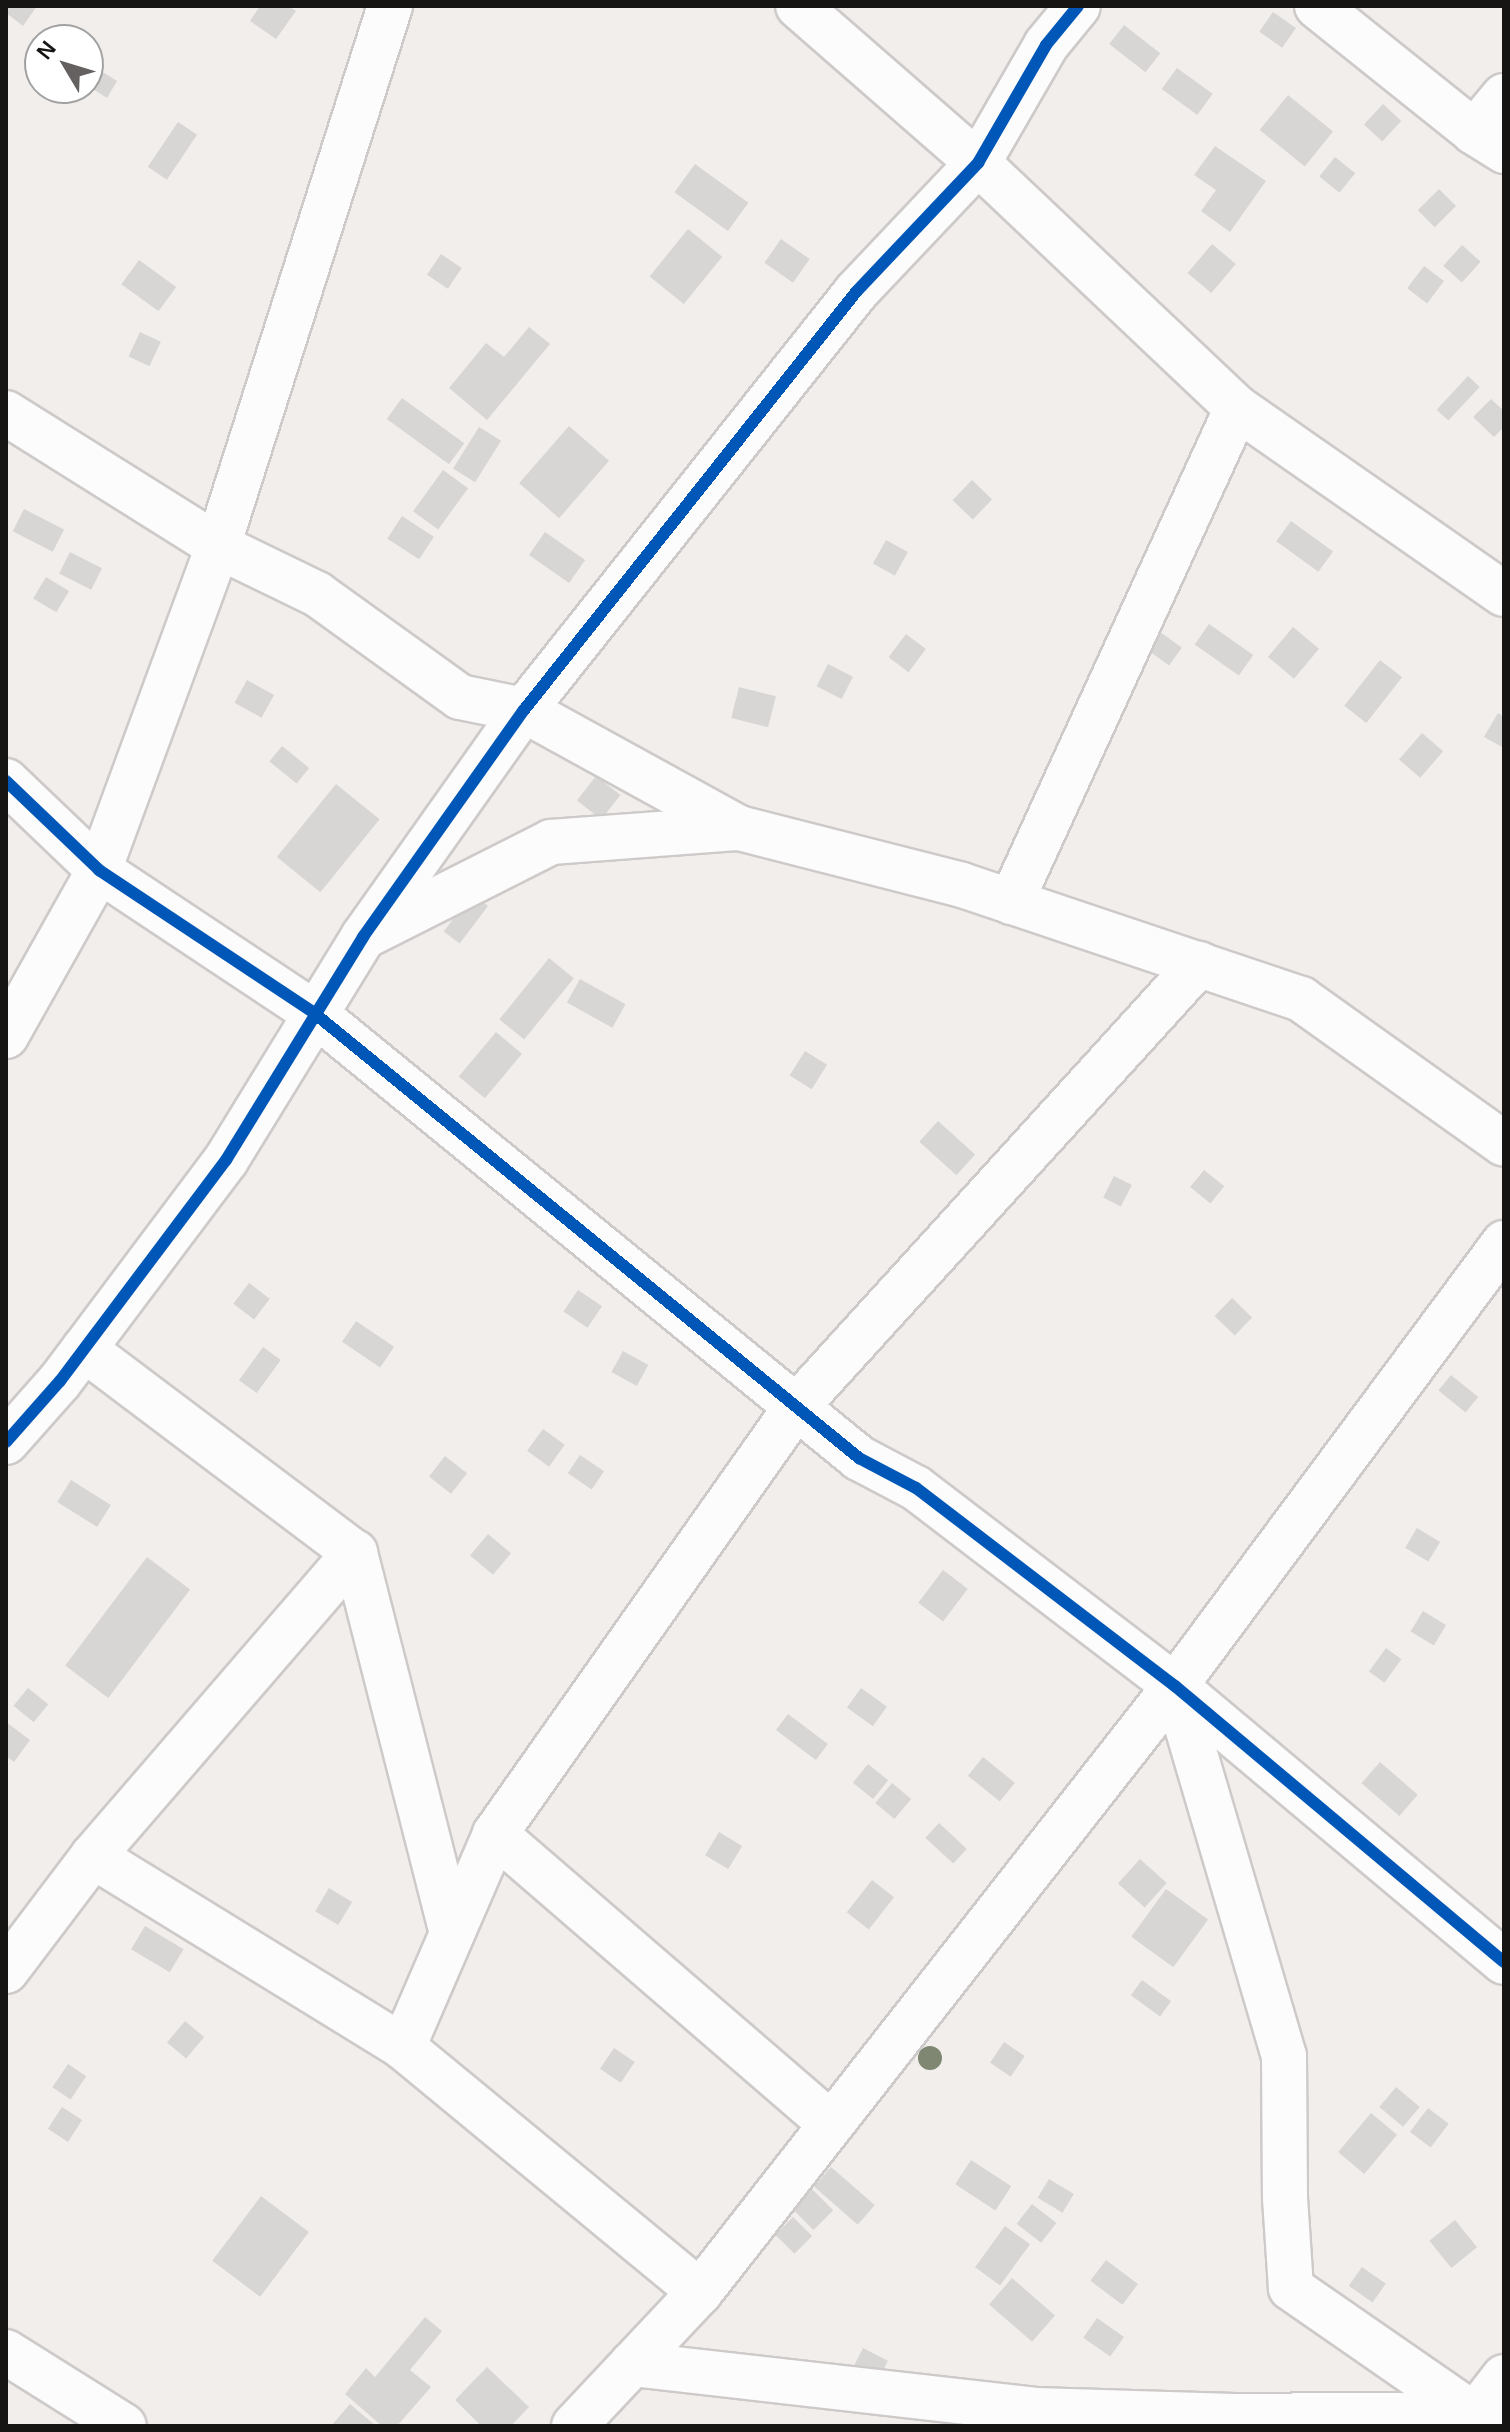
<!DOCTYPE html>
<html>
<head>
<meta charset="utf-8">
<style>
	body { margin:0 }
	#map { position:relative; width:1510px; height:2432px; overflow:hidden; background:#f2eeec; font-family:Arial,sans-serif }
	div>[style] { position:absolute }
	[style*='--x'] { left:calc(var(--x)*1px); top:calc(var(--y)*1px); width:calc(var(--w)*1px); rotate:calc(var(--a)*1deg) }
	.building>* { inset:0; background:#d8d6d5; transform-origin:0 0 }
	.roads { filter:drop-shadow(2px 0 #cdcac9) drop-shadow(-2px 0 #cdcac9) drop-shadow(0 2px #cdcac9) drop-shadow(0 -2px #cdcac9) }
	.minor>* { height:44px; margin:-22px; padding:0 22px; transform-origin:22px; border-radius:22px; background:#fdfcfc }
	.cycleway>* { height:12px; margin:-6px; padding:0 6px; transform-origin:6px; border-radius:6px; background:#0057b8 }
	.trees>* { width:24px; height:24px; margin:-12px; border-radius:50%; background:#7f8672 }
	span { translate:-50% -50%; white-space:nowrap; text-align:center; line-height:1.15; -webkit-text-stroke:8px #fff; paint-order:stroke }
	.frame { position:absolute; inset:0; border:8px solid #171514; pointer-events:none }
	.north { position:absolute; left:24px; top:24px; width:80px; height:80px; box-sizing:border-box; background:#fff; border:2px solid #a2a1a1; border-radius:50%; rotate:308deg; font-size:22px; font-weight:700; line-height:32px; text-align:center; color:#171514 }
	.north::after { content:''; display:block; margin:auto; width:28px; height:36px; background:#646160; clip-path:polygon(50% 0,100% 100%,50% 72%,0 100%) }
</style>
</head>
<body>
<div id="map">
	<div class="building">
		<i style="clip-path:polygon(7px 6px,37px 6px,23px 26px,6px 13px)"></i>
		<i style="clip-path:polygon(260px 6px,288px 6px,296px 11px,276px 39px,250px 21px)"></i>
		<i style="left:1273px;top:12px;width:28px;height:24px;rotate:35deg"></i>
		<i style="left:1124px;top:25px;width:46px;height:24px;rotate:38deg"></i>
		<i style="clip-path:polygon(88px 63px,117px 81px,107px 98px,88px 86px)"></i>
		<i style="left:1177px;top:68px;width:44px;height:26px;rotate:36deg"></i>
		<i style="left:1288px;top:95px;width:58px;height:45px;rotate:39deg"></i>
		<i style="left:1383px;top:104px;width:25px;height:28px;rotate:43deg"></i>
		<i style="left:178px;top:122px;width:23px;height:54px;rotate:34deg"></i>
		<i style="clip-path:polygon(1215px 146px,1266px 181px,1230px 232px,1201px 211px,1216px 190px,1194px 175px)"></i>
		<i style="left:1335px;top:157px;width:26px;height:25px;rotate:39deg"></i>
		<i style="left:695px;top:164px;width:66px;height:35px;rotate:36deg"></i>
		<i style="left:1439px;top:189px;width:24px;height:30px;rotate:45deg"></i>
		<i style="left:688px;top:229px;width:44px;height:61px;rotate:39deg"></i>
		<i style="left:781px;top:239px;width:35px;height:29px;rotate:35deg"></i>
		<i style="left:1212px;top:244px;width:31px;height:38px;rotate:40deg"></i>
		<i style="left:1462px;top:245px;width:25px;height:28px;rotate:42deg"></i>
		<i style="left:441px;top:254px;width:25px;height:25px;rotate:34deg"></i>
		<i style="left:139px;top:260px;width:46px;height:30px;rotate:36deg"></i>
		<i style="left:1424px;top:266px;width:25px;height:28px;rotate:37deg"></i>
		<i style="clip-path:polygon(529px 327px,550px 344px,487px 420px,449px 388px,486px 343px,504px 357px)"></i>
		<i style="left:140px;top:332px;width:23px;height:27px;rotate:25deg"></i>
		<i style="left:1468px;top:376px;width:16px;height:46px;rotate:43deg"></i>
		<i style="left:402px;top:398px;width:77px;height:26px;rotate:36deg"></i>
		<i style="clip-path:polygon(1491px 399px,1504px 411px,1504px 427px,1494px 437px,1473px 417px)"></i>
		<i style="left:569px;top:426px;width:53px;height:76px;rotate:41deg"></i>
		<i style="left:479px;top:427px;width:26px;height:49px;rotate:32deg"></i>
		<i style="left:443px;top:470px;width:31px;height:51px;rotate:36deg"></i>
		<i style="left:972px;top:480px;width:28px;height:28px;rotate:44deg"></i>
		<i style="left:24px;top:509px;width:45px;height:25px;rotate:27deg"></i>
		<i style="left:402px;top:516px;width:38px;height:27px;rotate:33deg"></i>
		<i style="left:1291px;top:521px;width:52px;height:25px;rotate:36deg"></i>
		<i style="left:545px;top:532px;width:49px;height:28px;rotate:35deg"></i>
		<i style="left:886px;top:540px;width:25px;height:27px;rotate:29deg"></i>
		<i style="left:70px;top:552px;width:36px;height:24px;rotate:27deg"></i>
		<i style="left:46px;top:577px;width:27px;height:25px;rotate:31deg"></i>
		<i style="left:1209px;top:624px;width:54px;height:25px;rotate:35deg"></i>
		<i style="left:1152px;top:626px;width:37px;height:22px;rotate:36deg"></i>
		<i style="left:1293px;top:627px;width:34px;height:39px;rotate:40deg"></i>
		<i style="left:906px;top:634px;width:25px;height:29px;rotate:37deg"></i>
		<i style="left:1380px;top:660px;width:28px;height:58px;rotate:38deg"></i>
		<i style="left:828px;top:664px;width:28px;height:25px;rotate:27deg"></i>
		<i style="left:247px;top:680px;width:31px;height:26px;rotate:29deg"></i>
		<i style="left:739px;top:687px;width:38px;height:32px;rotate:14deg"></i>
		<i style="clip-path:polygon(1498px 713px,1504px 717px,1504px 748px,1484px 737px)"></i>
		<i style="left:1422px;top:733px;width:28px;height:35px;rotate:41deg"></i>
		<i style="left:282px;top:746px;width:35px;height:20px;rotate:39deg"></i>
		<i style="left:596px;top:776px;width:31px;height:31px;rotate:38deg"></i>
		<i style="left:336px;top:784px;width:56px;height:94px;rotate:39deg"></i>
		<i style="left:472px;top:894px;width:20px;height:47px;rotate:37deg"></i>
		<i style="left:549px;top:958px;width:32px;height:79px;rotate:39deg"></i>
		<i style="left:580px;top:979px;width:52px;height:27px;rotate:29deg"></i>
		<i style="left:496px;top:1032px;width:34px;height:58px;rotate:40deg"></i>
		<i style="left:805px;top:1051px;width:26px;height:29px;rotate:32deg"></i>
		<i style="left:938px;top:1121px;width:50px;height:28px;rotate:42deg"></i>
		<i style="left:1204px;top:1170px;width:26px;height:22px;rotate:39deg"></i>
		<i style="left:1114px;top:1176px;width:20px;height:24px;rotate:27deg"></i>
		<i style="left:249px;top:1283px;width:26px;height:26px;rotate:37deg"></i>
		<i style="left:578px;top:1290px;width:29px;height:26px;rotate:34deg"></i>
		<i style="left:1232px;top:1298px;width:28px;height:25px;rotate:44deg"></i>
		<i style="left:356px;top:1321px;width:46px;height:25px;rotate:34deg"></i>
		<i style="left:263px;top:1347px;width:22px;height:41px;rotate:36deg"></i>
		<i style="left:623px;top:1351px;width:29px;height:24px;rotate:29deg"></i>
		<i style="left:1451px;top:1375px;width:35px;height:20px;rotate:39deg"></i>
		<i style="left:543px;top:1429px;width:27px;height:27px;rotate:36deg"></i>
		<i style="left:580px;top:1455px;width:29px;height:22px;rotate:34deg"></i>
		<i style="left:445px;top:1456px;width:28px;height:26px;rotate:38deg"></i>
		<i style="left:71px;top:1480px;width:47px;height:26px;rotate:32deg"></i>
		<i style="left:1417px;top:1528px;width:27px;height:23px;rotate:31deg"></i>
		<i style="left:488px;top:1534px;width:30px;height:28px;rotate:40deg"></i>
		<i style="left:147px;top:1557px;width:54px;height:136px;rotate:37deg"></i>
		<i style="left:943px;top:1570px;width:31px;height:41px;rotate:37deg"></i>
		<i style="left:1423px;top:1611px;width:27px;height:24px;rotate:31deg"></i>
		<i style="left:1386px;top:1648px;width:19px;height:29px;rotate:36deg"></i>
		<i style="left:28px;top:1688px;width:26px;height:23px;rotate:39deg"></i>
		<i style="left:861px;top:1688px;width:32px;height:24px;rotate:36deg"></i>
		<i style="left:788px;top:1714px;width:50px;height:20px;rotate:37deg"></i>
		<i style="clip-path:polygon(6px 1722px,30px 1740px,14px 1762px,6px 1756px)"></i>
		<i style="left:983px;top:1757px;width:41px;height:24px;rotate:39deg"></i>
		<i style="left:1380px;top:1762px;width:50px;height:28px;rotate:41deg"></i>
		<i style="left:868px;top:1764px;width:26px;height:24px;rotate:39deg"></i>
		<i style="left:892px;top:1783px;width:25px;height:26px;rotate:40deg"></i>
		<i style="left:939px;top:1823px;width:38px;height:20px;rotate:43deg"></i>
		<i style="left:719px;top:1832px;width:27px;height:27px;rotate:31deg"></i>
		<i style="left:1140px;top:1859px;width:36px;height:33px;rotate:42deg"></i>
		<i style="left:872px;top:1880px;width:28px;height:41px;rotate:38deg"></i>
		<i style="left:329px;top:1888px;width:27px;height:27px;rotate:31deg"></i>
		<i style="left:1166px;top:1889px;width:52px;height:59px;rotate:36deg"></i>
		<i style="left:145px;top:1926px;width:45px;height:27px;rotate:31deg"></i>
		<i style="left:1142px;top:1980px;width:36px;height:19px;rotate:36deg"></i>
		<i style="left:185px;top:2021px;width:25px;height:28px;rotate:40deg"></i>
		<i style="left:1004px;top:2042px;width:25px;height:25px;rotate:34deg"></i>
		<i style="left:614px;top:2048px;width:25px;height:25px;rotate:34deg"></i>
		<i style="left:68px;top:2064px;width:22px;height:28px;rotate:34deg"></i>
		<i style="left:1396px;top:2087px;width:31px;height:26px;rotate:40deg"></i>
		<i style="left:62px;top:2107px;width:24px;height:26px;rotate:33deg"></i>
		<i style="left:1428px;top:2108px;width:26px;height:30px;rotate:37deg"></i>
		<i style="left:1371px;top:2113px;width:34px;height:51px;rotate:40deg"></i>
		<i style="left:971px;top:2160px;width:48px;height:29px;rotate:33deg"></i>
		<i style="left:831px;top:2167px;width:58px;height:26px;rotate:41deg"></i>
		<i style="left:1049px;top:2179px;width:29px;height:22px;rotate:31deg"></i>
		<i style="left:812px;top:2189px;width:30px;height:28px;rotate:45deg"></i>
		<i style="left:261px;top:2196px;width:60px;height:81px;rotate:37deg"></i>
		<i style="left:1032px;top:2204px;width:31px;height:25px;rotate:38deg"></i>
		<i style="left:793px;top:2217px;width:27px;height:25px;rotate:45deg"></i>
		<i style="left:1455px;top:2220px;width:35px;height:33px;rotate:51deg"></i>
		<i style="left:1005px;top:2226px;width:31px;height:51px;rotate:36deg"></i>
		<i style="left:1106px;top:2260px;width:40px;height:26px;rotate:37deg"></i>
		<i style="left:1362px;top:2267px;width:29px;height:23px;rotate:35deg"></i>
		<i style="left:1012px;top:2278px;width:57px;height:35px;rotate:41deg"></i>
		<i style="clip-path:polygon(425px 2317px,442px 2331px,410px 2370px,431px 2387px,397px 2426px,382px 2426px,345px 2394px,366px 2368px,375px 2377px)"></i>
		<i style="left:1097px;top:2318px;width:33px;height:24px;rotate:35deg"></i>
		<i style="left:863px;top:2348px;width:28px;height:32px;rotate:27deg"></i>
		<i style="clip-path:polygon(487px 2367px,529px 2407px,511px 2426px,481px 2426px,455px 2400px)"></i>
		<i style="clip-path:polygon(350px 2404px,376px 2426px,331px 2426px)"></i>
	</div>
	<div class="roads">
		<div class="minor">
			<i style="--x:798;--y:6;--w:239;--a:41.1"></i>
			<i style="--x:978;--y:163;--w:357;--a:43.4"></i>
			<i style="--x:1237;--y:408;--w:325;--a:34.9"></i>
			<i style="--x:1317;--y:6;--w:201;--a:38.7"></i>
			<i style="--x:1474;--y:132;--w:36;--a:32"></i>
			<i style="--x:1474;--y:132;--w:47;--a:-50.2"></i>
			<i style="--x:6;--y:413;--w:250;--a:32.1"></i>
			<i style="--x:218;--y:546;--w:110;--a:25.9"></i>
			<i style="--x:317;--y:594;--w:176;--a:35.8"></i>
			<i style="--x:460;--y:697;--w:65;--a:11.5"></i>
			<i style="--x:524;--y:710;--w:245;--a:28.8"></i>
			<i style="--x:6;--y:781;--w:129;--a:43.7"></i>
			<i style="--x:99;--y:870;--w:258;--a:33.6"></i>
			<i style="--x:314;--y:1013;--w:704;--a:39.23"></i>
			<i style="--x:859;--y:1458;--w:64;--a:27.8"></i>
			<i style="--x:916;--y:1488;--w:326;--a:37.4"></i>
			<i style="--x:1175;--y:1686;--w:429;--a:40"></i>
			<i style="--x:1011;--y:902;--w:543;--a:-65.42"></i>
			<i style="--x:369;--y:934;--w:204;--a:-26.8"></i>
			<i style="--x:551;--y:842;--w:189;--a:-4.3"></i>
			<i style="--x:739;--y:828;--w:230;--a:14.3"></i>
			<i style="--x:962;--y:885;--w:358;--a:18.6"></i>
			<i style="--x:1301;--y:999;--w:249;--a:35.5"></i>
			<i style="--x:6;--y:1036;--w:190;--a:-60.7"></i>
			<i style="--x:99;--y:870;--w:345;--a:-69.8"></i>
			<i style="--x:218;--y:546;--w:567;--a:-72.33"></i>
			<i style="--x:84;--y:1349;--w:339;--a:37"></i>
			<i style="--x:355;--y:1553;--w:392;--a:75.7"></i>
			<i style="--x:6;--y:1442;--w:81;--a:-48.5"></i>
			<i style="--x:60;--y:1381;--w:276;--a:-53.1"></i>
			<i style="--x:226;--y:1160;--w:262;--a:-58.4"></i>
			<i style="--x:363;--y:937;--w:278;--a:-54.7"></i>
			<i style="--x:524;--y:710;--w:534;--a:-51.54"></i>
			<i style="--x:856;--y:292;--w:178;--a:-46.6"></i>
			<i style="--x:978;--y:163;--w:136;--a:-60"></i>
			<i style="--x:1046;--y:45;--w:50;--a:-50.6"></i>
			<i style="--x:1175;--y:1686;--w:386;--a:73.6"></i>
			<i style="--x:1284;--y:2056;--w:142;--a:89.6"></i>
			<i style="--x:1285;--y:2198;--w:90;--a:86.2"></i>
			<i style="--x:1291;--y:2288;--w:242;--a:34.7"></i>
			<i style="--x:495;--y:1834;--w:444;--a:40.8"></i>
			<i style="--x:93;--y:1856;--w:364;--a:31.6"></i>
			<i style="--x:6;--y:1971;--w:144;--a:-52.9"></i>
			<i style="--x:93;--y:1856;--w:401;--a:-49.2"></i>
			<i style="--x:700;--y:2292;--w:385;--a:-140.5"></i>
			<i style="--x:403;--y:2047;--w:232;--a:-66.6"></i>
			<i style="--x:495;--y:1834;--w:522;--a:-54.82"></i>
			<i style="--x:796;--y:1407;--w:599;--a:-47.71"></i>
			<i style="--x:6;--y:2352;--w:139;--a:32.1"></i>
			<i style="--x:632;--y:2364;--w:406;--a:6.5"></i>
			<i style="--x:1035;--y:2410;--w:200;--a:1.7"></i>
			<i style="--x:1235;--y:2416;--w:241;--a:-0.5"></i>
			<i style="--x:574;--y:2426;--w:184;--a:-46.8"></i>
			<i style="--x:700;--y:2292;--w:770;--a:-51.91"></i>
			<i style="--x:1175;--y:1686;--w:552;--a:-53.4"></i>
			<i style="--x:1466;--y:2426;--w:62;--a:-52.2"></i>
		</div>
	</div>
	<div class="cycleway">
		<i style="--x:6;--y:781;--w:129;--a:43.7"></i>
		<i style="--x:99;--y:870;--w:258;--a:33.6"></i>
		<i style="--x:314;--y:1013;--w:704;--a:39.23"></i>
		<i style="--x:859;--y:1458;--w:64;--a:27.8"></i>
		<i style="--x:916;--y:1488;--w:326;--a:37.4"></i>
		<i style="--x:1175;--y:1686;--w:429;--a:40"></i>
		<i style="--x:6;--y:1442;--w:81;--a:-48.5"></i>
		<i style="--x:60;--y:1381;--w:276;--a:-53.1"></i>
		<i style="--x:226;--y:1160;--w:262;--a:-58.4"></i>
		<i style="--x:363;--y:937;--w:278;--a:-54.7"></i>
		<i style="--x:524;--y:710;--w:534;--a:-51.54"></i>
		<i style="--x:856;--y:292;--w:178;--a:-46.6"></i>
		<i style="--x:978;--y:163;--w:136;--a:-60"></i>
		<i style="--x:1046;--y:45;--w:50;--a:-50.6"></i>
	</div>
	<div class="trees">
		<i style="left:930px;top:2058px"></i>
	</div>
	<div class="frame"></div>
	<div class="north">N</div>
</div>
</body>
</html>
